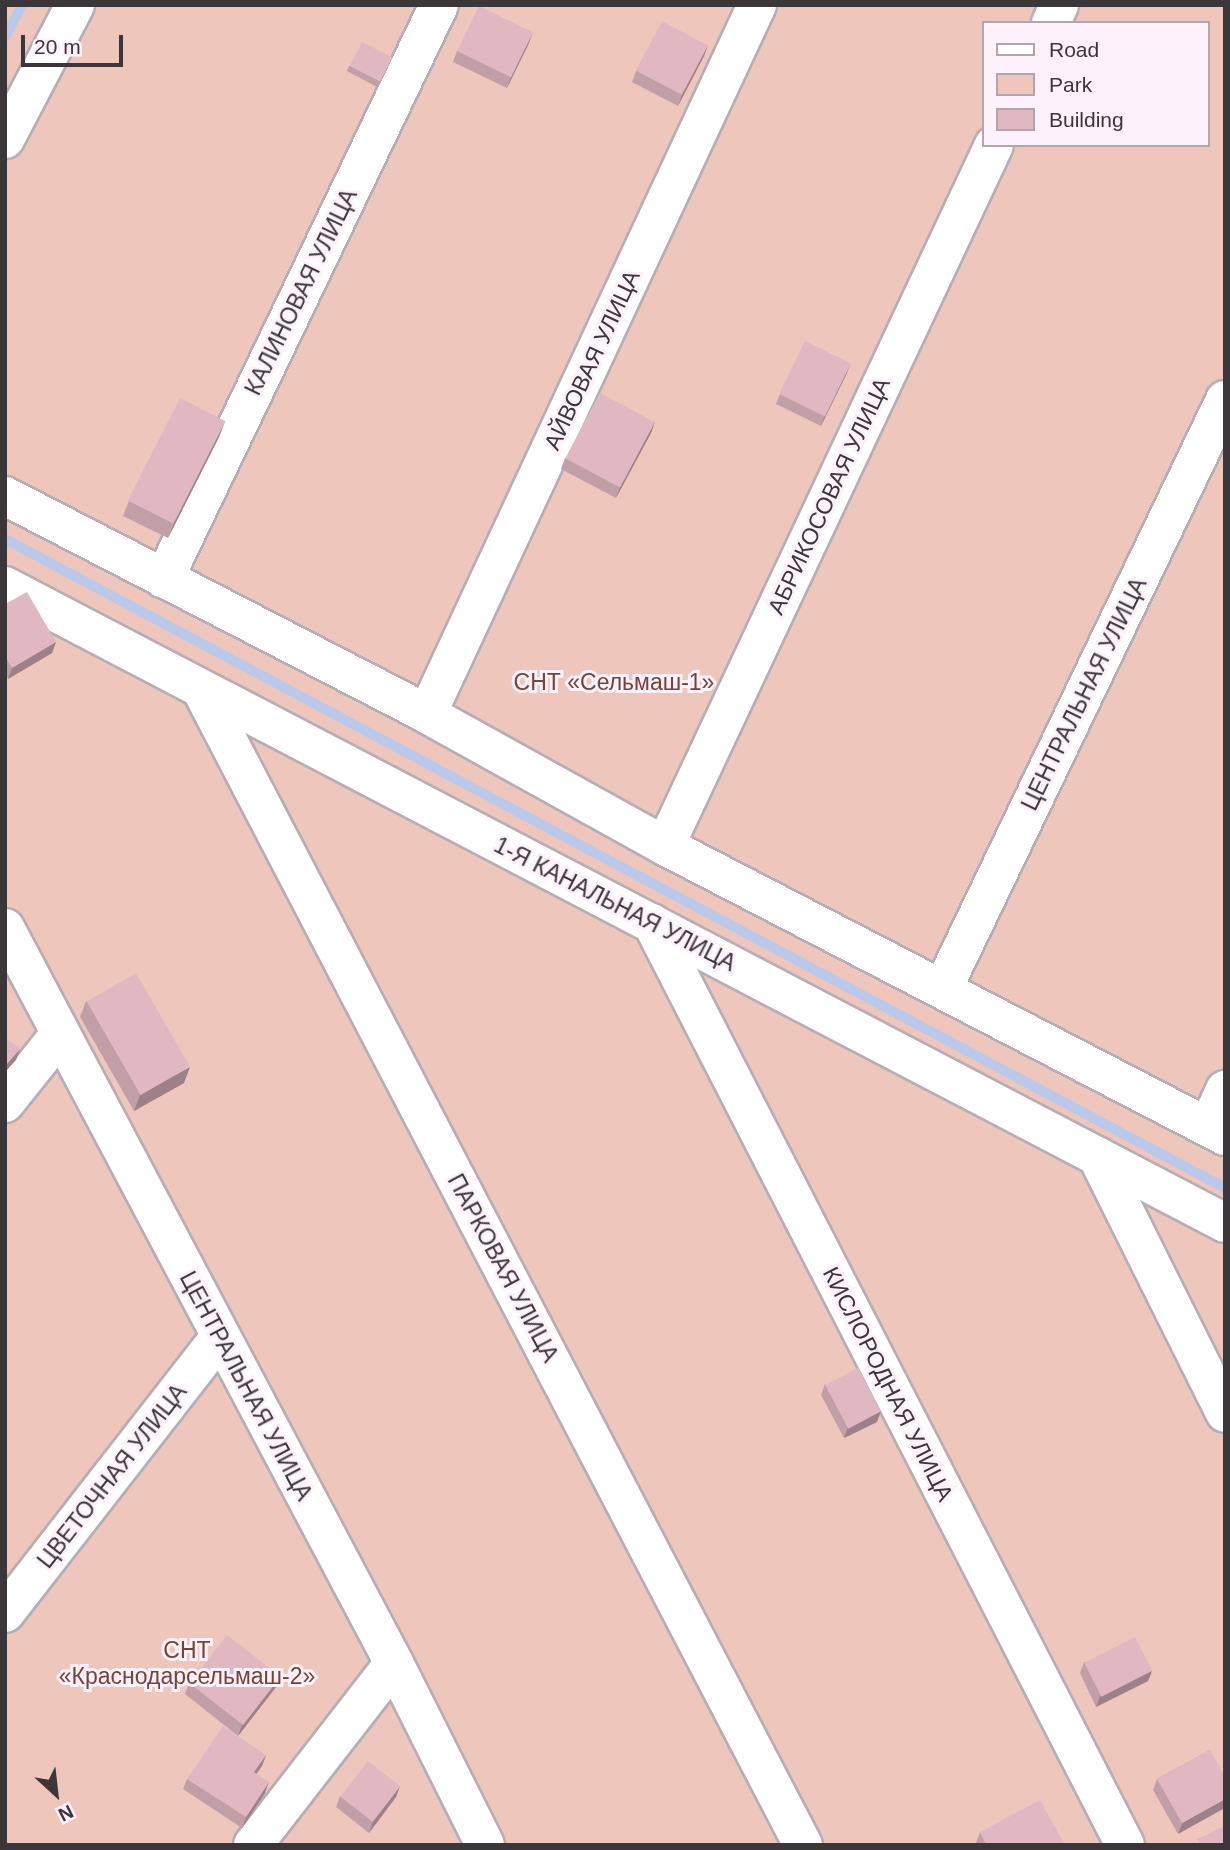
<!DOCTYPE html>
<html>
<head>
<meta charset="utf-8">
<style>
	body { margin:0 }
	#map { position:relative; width:1230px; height:1850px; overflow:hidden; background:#efe5ee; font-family:Helvetica,sans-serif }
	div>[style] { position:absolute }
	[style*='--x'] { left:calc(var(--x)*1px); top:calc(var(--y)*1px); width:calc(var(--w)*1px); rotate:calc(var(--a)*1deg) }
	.green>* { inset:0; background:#efc6bc }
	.stream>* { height:10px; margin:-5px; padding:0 5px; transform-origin:5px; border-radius:5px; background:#bac9ea }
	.roads { filter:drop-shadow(2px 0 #b6adb5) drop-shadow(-2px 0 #b6adb5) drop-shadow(0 2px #b6adb5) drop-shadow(0 -2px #b6adb5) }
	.minor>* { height:38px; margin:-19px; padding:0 19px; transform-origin:19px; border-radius:19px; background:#fff }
	.wall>* { inset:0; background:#c29ea7 }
	.shaded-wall>* { inset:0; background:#9e8188 }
	.building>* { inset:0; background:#e1b8c2; transform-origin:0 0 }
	span { translate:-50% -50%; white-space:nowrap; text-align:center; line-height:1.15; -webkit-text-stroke:6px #fdf2fb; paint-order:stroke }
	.street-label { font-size:23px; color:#3a3639 }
	.park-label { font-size:23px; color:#794235 }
	.frame { position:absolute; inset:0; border:7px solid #3a3639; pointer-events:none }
	.legend { position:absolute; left:982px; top:21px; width:228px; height:126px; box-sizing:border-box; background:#fdf2fb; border:2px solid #afa7ad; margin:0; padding:9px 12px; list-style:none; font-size:21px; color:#3a3639 }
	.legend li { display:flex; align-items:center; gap:14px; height:35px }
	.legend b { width:35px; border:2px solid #afa7ad }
	.north { position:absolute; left:21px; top:1759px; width:70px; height:70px; -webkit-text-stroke:5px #fdf2fb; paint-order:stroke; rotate:153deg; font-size:19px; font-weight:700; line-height:28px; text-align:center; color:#3a3639 }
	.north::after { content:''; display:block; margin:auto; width:24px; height:32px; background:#3a3639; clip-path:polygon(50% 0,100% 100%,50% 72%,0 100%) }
	.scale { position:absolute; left:21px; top:35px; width:102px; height:32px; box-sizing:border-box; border:4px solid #3a3639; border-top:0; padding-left:9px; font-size:21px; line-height:24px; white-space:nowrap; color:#3a3639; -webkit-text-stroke:5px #fdf2fb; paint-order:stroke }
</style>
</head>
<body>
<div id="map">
	<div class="green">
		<i style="clip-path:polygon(evenodd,5px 5px,1225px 5px,1225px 1845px,5px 1845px,5px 5px,983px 23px,1207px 23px,1207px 145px,983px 145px,983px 23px)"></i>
	</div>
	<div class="stream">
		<i style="--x:5;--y:37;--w:36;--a:-62"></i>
		<i style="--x:5;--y:539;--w:1382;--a:28.01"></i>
	</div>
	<div class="roads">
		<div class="minor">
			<i style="--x:1051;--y:23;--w:20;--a:-66"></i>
			<i style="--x:5;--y:139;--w:151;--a:-62.4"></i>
			<i style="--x:5;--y:496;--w:475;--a:27.3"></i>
			<i style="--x:427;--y:714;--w:272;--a:29"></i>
			<i style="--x:665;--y:846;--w:631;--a:27.38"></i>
			<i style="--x:164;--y:579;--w:636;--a:-64.4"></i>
			<i style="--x:5;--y:586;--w:1376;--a:27.57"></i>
			<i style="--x:202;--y:691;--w:1301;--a:62.49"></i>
			<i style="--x:427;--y:714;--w:782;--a:-65.04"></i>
			<i style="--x:665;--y:846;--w:774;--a:-64.86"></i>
			<i style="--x:652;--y:923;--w:1036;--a:62.84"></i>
			<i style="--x:5;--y:928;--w:832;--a:62.11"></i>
			<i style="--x:394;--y:1663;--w:203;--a:63.4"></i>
			<i style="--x:943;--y:988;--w:652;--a:-64.38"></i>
			<i style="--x:5;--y:1103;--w:88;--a:-51.4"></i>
			<i style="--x:1208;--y:1127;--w:41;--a:-65.3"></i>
			<i style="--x:1097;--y:1156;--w:287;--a:63.5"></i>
			<i style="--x:5;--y:1613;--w:348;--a:-52.1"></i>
			<i style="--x:253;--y:1845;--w:230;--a:-52.2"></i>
		</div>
	</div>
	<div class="wall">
		<i style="clip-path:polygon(529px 43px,507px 88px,453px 62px,457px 51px)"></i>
		<i style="clip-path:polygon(708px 45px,704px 56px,678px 106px,632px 82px,636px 71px)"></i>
		<i style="clip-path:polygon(390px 63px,377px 87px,347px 71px,349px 66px)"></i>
		<i style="clip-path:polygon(847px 373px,821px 426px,776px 404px,780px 394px)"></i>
		<i style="clip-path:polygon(225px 421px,219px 437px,168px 538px,123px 516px,129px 501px)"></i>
		<i style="clip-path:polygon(655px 422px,651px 433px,616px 498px,561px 469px,565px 458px)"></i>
		<i style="clip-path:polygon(5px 604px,56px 642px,52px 653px,8px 679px,5px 673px)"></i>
		<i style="clip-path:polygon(86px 1001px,184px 1083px,134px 1111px,80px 1017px)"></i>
		<i style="clip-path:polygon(825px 1384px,877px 1422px,844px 1438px,821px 1395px)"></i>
		<i style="clip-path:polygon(1084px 1662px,1152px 1671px,1148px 1681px,1096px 1707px,1080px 1673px)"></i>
		<i style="clip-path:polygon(189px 1683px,276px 1687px,238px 1736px,185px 1694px)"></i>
		<i style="clip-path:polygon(1210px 1750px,1178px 1834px,1153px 1790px,1157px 1779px)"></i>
		<i style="clip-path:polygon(266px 1755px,262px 1766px,256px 1774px,265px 1793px,242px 1828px,183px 1789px,187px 1779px)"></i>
		<i style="clip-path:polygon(400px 1786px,396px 1797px,369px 1833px,336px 1807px,340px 1796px)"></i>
		<i style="clip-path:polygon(980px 1832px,1063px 1845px,977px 1845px,976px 1843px)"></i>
	</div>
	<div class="shaded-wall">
		<i style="clip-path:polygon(533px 32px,529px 43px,507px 88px,511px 77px)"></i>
		<i style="clip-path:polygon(708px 45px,704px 56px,678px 106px,682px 95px)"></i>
		<i style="clip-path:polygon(851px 363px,847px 373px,821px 426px,825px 415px)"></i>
		<i style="clip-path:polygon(225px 421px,219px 437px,168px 538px,174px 523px)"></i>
		<i style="clip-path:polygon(655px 422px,651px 433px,616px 498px,620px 487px)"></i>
		<i style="clip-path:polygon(56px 642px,52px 653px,8px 679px,12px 668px)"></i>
		<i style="clip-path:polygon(20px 1049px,16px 1060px,5px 1072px,5px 1066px)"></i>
		<i style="clip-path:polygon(190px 1067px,184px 1083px,134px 1111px,140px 1095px)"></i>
		<i style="clip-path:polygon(881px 1411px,877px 1422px,844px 1438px,848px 1427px)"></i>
		<i style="clip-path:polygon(1152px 1671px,1148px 1681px,1096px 1707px,1100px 1696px)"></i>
		<i style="clip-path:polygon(280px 1677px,276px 1687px,238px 1736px,242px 1725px)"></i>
		<i style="clip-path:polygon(266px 1755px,262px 1766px,250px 1783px,254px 1772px)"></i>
		<i style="clip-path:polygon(269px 1782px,265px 1793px,242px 1828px,246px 1817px)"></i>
		<i style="clip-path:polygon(400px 1786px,396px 1797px,369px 1833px,373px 1822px)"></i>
		<i style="clip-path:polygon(1225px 1799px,1225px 1808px,1178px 1834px,1182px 1823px)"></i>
	</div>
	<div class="building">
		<i style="left:479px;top:6px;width:60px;height:50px;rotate:26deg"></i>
		<i style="left:662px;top:21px;width:52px;height:56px;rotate:28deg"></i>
		<i style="left:362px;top:42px;width:34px;height:27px;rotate:27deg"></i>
		<i style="left:805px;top:341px;width:51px;height:59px;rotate:26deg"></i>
		<i style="left:600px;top:393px;width:62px;height:74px;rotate:28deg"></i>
		<i style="left:180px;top:398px;width:51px;height:115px;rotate:27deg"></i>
		<i style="clip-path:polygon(27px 592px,56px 642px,12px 668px,5px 656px,5px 604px)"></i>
		<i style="left:136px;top:973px;width:108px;height:57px;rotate:60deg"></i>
		<i style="clip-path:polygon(5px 1037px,20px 1049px,5px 1066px)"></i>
		<i style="left:858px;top:1368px;width:49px;height:37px;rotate:62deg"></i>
		<i style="left:227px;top:1635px;width:68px;height:61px;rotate:38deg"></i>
		<i style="left:1135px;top:1637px;width:38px;height:57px;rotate:63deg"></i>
		<i style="clip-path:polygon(223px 1726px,266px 1755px,254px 1772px,269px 1782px,246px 1817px,187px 1779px)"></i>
		<i style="clip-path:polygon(1210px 1750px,1225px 1776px,1225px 1799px,1182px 1823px,1157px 1779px)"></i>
		<i style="left:368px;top:1761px;width:41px;height:45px;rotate:38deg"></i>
		<i style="clip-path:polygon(1040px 1800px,1064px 1843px,1061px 1845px,986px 1845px,980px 1832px)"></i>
		<i style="clip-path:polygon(1225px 1826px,1225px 1845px,1200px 1845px,1197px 1839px)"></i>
	</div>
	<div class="street-label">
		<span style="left:301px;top:292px;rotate:-64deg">КАЛИНОВАЯ УЛИЦА</span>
		<span style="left:592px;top:360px;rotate:-65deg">АЙВОВАЯ УЛИЦА</span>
		<span style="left:829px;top:496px;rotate:-65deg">АБРИКОСОВАЯ УЛИЦА</span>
		<span style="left:1084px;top:694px;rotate:-64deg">ЦЕНТРАЛЬНАЯ УЛИЦА</span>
		<span style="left:615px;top:904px;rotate:27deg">1-Я КАНАЛЬНАЯ УЛИЦА</span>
		<span style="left:503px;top:1268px;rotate:62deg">ПАРКОВАЯ УЛИЦА</span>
		<span style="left:888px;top:1384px;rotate:63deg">КИСЛОРОДНАЯ УЛИЦА</span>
		<span style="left:246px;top:1386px;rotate:62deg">ЦЕНТРАЛЬНАЯ УЛИЦА</span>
		<span style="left:112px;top:1476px;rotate:-52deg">ЦВЕТОЧНАЯ УЛИЦА</span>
	</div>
	<div class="park-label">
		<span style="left:614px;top:682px">СНТ «Сельмаш-1»</span>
		<span style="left:187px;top:1663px">СНТ<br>«Краснодарсельмаш-2»</span>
	</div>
	<div class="frame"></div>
	<ul class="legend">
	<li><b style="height:9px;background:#fff"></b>Road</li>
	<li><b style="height:19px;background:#efc6bc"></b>Park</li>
	<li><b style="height:19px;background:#e1b8c2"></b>Building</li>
	</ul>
	<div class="north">N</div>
	<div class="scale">20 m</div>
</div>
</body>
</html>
